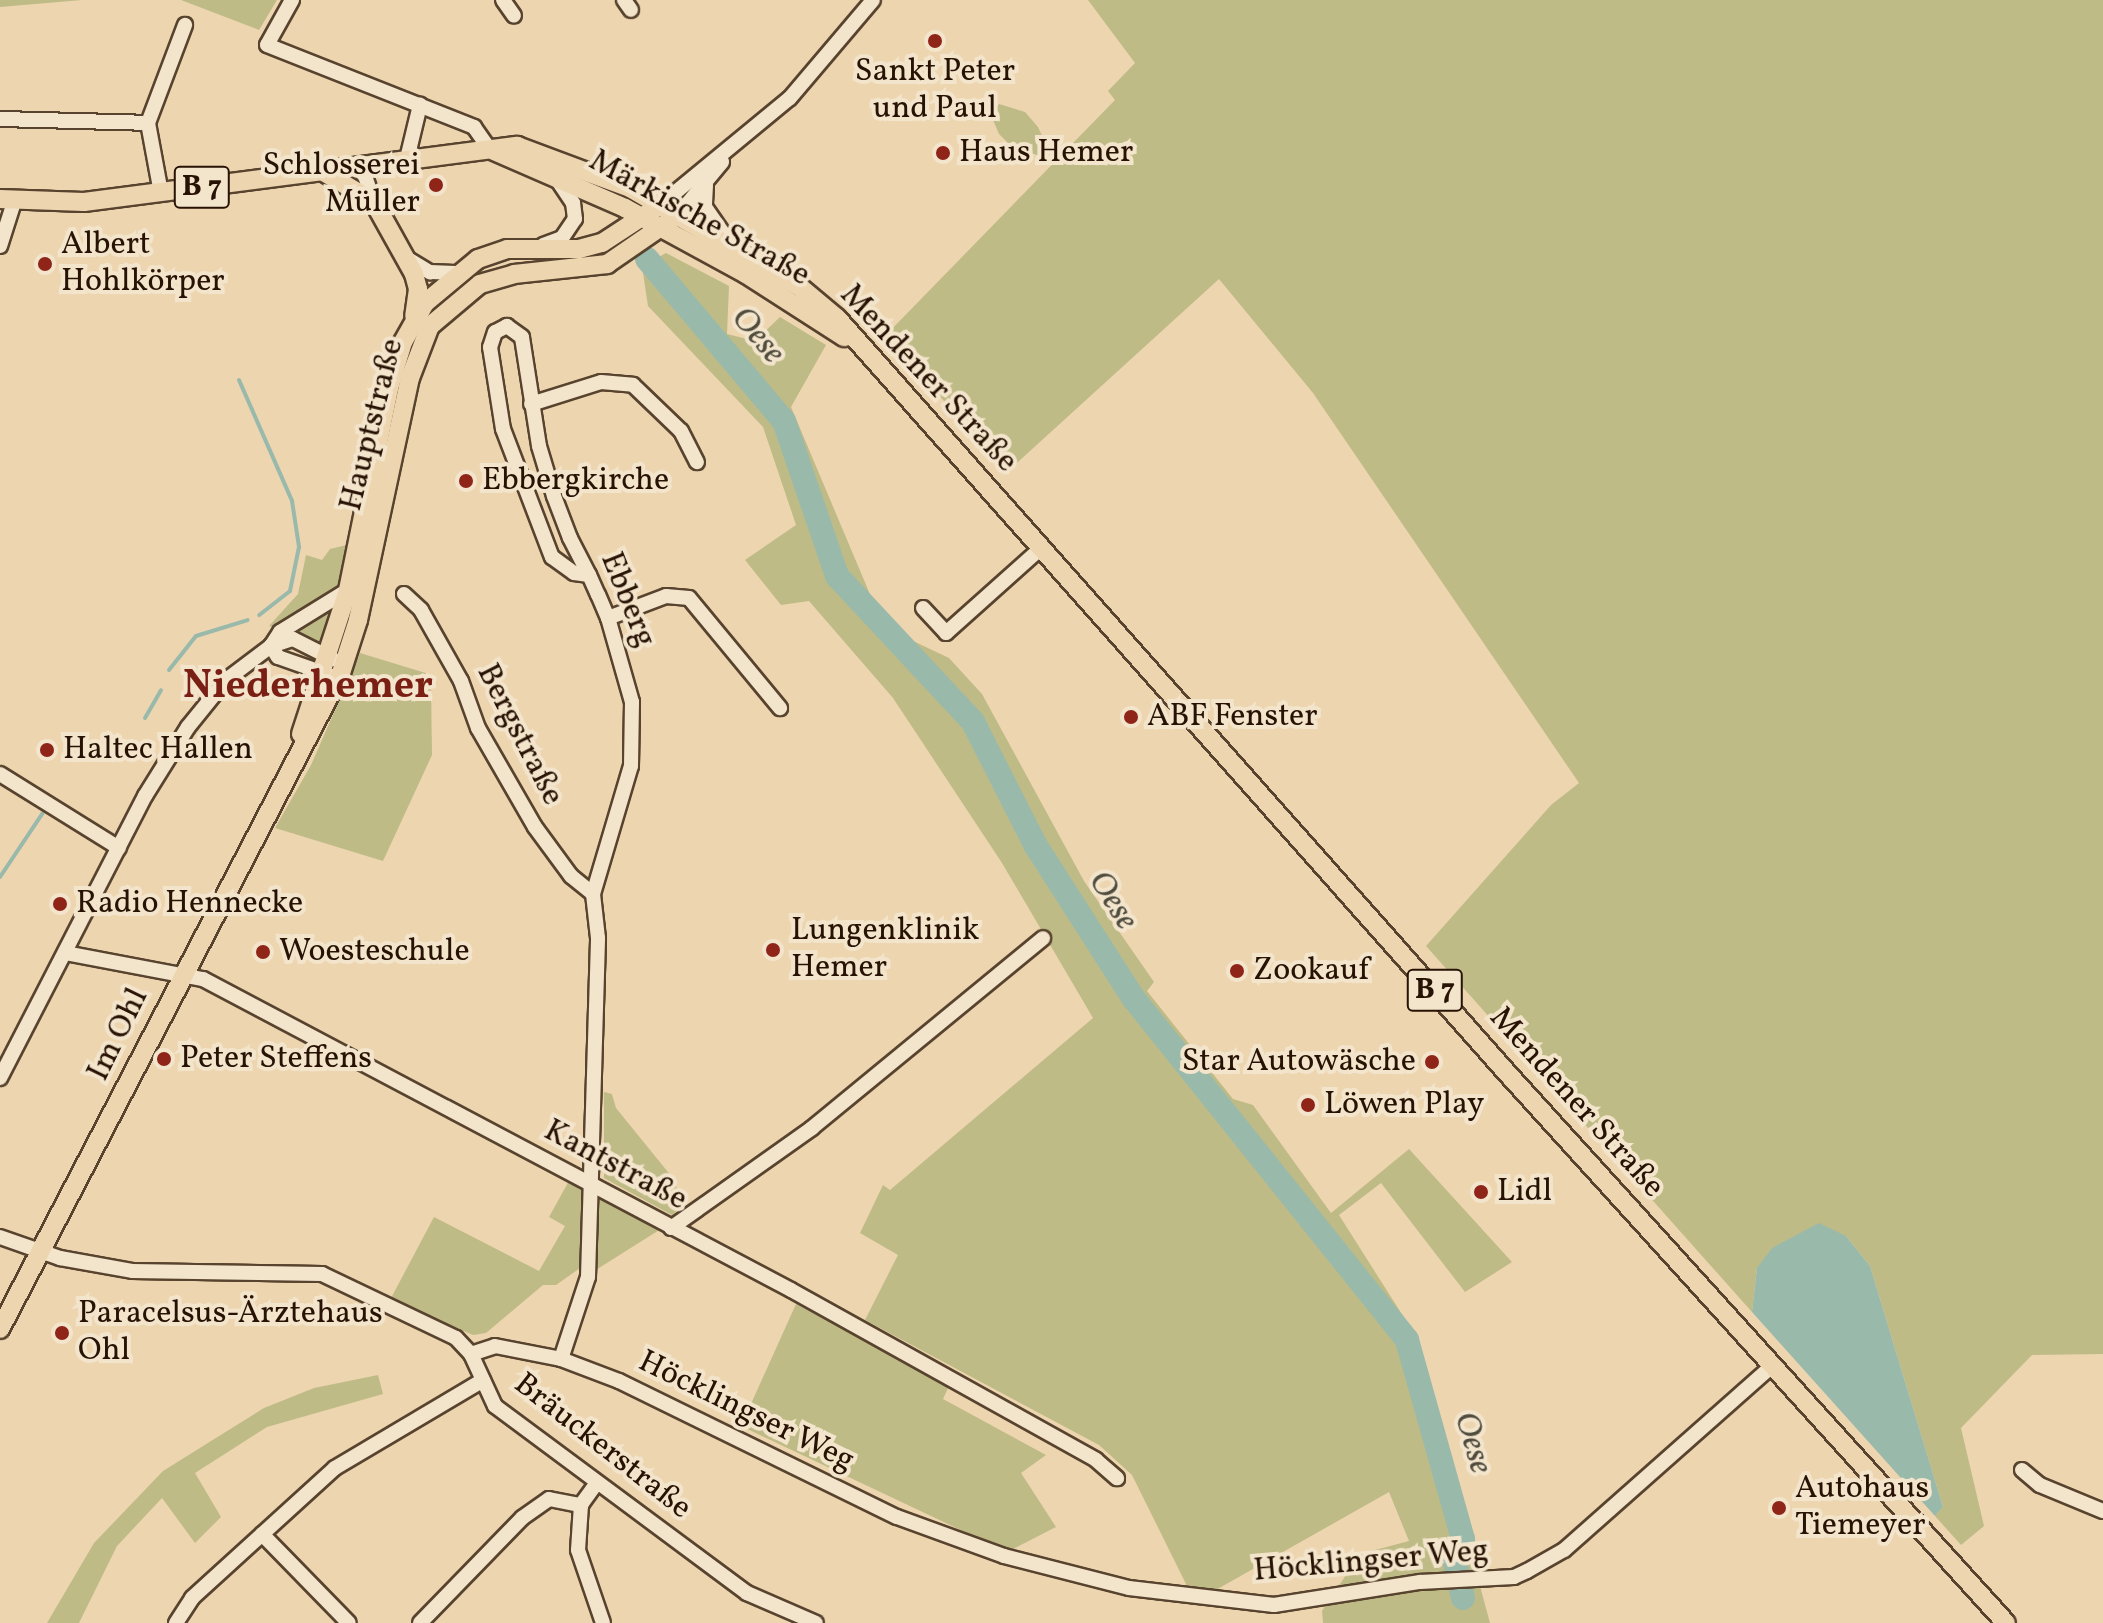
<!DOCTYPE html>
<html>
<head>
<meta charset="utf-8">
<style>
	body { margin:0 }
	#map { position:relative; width:2103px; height:1623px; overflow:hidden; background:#edd5b0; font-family:Vollkorn,serif }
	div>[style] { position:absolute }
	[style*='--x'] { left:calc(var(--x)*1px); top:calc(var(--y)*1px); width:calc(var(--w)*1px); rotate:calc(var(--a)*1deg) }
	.green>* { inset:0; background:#bfbb86 }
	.water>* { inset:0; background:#99b9ab }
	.stream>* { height:4px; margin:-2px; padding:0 2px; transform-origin:2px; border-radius:2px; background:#99b9ab }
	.river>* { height:24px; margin:-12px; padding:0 12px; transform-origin:12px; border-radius:12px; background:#99b9ab }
	.roads { filter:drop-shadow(2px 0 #58432e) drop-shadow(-2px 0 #58432e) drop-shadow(0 2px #58432e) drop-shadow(0 -2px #58432e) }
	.minor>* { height:14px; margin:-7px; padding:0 7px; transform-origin:7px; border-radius:7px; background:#f3e4cc }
	.major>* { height:18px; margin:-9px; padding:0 9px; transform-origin:9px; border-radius:9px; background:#edd5b0 }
	.dots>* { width:22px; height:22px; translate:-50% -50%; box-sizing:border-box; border:4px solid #f3e4cc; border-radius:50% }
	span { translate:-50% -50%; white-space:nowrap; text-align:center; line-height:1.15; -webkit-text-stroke:8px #f3e4cc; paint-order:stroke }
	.shield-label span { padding:2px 6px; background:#f3e4cc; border:2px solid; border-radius:6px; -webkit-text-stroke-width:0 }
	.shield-label { font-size:30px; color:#271203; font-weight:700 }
	.poi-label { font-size:32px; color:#271203 }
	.left { translate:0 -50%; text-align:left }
	.right { translate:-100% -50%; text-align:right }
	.street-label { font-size:32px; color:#271203 }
	.water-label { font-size:34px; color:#4f4c3e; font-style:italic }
	.district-label { font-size:40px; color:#7a1f14; font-weight:700 }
</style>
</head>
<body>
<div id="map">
	<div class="green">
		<i style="clip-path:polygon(0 0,82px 0,0 7px)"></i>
		<i style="clip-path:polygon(181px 0,277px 0,259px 30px)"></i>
		<i style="clip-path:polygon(1088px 0,2103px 0,2103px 1354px,2032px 1355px,1961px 1428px,1984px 1526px,1961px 1545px,1935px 1516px,1943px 1507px,1870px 1266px,1846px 1236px,1757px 1268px,1752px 1312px,1426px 946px,1551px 805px,1579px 783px,1313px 393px,1219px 279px,1009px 470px,884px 337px,1115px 100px,1108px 91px,1135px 63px)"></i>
		<i style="clip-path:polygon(999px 104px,1025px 112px,1038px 127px,1044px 140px,1038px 155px,1015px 150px,999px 134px,991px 115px)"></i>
		<i style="clip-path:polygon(666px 253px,729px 286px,727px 334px,755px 341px,780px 317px,826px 345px,791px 407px,872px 599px,911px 640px,949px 658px,982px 694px,1084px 881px,1154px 982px,1147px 991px,1233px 1099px,1253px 1105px,1331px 1213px,1409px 1149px,1512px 1262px,1465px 1292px,1381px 1183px,1339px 1215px,1410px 1327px,1490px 1623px,1323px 1623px,1322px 1611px,1360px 1554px,1409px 1541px,1389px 1492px,1214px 1591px,1187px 1586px,1132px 1475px,1099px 1445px,865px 1320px,898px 1255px,860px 1233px,883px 1185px,890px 1190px,1093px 1018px,1002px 863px,893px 698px,809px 601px,781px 605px,745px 560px,796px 525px,763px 427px,648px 306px,642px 266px)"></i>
		<i style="clip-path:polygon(351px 544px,328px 646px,269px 626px,298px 594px,306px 555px,322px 560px,330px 549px)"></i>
		<i style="clip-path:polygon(360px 653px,429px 674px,431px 685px,432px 755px,383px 861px,275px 828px,311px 765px)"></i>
		<i style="clip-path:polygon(604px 1092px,612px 1094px,616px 1108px,672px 1177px,684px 1205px,672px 1215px,604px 1178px)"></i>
		<i style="clip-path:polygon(570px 1179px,587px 1186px,583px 1266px,556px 1285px,543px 1285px,486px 1333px,473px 1335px,390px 1300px,434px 1217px,539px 1271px,565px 1226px,549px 1217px)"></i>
		<i style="clip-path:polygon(593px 1187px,664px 1227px,591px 1273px)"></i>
		<i style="clip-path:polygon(796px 1304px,949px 1386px,943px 1399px,1046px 1455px,1021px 1473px,1056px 1527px,1007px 1552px,741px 1426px)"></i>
		<i style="clip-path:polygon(378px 1375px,383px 1394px,267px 1427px,195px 1473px,221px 1517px,195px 1543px,162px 1498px,117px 1546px,79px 1623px,47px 1623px,94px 1543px,163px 1471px,264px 1408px,314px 1388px)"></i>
	</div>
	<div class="water">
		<i style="clip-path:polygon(1819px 1223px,1846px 1236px,1870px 1266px,1943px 1507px,1935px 1516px,1752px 1312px,1757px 1268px,1772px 1248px)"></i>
	</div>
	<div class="stream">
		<i style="--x:239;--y:380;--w:132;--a:66.3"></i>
		<i style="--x:292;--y:501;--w:47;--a:81.3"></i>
		<i style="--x:299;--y:547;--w:45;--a:101.6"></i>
		<i style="--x:290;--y:591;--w:39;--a:142"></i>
		<i style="--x:169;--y:670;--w:43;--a:-51.5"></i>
		<i style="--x:196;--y:636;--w:54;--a:-17.1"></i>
		<i style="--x:145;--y:718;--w:32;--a:-60"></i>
		<i style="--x:105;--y:757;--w:16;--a:-38"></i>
		<i style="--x:0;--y:877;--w:76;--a:-56.3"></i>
	</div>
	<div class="river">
		<i style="--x:647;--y:259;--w:212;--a:49.8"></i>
		<i style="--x:784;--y:421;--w:164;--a:71.1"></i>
		<i style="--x:837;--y:576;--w:200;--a:47"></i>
		<i style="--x:973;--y:722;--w:139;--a:63.1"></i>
		<i style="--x:1036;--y:846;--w:182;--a:57.4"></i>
		<i style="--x:1134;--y:999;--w:437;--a:51.3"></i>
		<i style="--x:1407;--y:1340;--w:207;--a:74.3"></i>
		<i style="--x:1463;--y:1539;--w:17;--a:126"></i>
		<i style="--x:1453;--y:1553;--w:46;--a:77.5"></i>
	</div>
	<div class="roads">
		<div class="minor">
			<i style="--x:292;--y:0;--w:51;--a:119.1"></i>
			<i style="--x:267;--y:45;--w:223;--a:21.6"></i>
			<i style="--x:474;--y:127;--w:29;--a:55"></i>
			<i style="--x:503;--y:0;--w:19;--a:55"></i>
			<i style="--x:624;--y:0;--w:12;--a:55"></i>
			<i style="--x:0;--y:119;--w:148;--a:1.5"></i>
			<i style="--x:407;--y:159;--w:56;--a:-76.5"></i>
			<i style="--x:354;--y:165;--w:16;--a:45"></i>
			<i style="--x:365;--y:176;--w:28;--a:71"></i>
			<i style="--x:706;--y:185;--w:22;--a:93"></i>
			<i style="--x:705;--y:207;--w:44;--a:55.2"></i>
			<i style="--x:161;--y:193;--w:71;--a:-100.5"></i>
			<i style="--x:148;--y:123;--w:105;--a:-69.3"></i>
			<i style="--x:660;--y:205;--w:168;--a:-39.5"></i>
			<i style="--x:790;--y:98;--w:128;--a:-49.7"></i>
			<i style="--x:678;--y:215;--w:69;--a:-50.3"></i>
			<i style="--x:543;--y:245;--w:20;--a:-20"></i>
			<i style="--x:562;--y:238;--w:23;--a:-56"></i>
			<i style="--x:575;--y:219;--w:16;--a:-97"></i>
			<i style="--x:573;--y:203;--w:27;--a:-124"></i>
			<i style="--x:0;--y:246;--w:46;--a:-72.3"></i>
			<i style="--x:408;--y:259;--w:26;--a:31"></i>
			<i style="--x:430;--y:272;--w:25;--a:2"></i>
			<i style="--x:531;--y:404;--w:73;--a:-17.4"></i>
			<i style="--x:601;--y:382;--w:32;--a:5"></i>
			<i style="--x:633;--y:385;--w:66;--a:43.8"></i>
			<i style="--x:681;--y:431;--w:35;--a:63"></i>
			<i style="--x:404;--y:594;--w:23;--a:43"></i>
			<i style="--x:421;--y:610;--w:81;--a:60.6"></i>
			<i style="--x:461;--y:681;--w:50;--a:70.1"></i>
			<i style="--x:478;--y:728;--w:114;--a:60.1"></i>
			<i style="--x:535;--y:827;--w:61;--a:53.7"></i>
			<i style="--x:571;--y:876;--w:28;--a:39"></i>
			<i style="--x:923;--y:608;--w:34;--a:47"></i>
			<i style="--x:946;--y:633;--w:127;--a:-41.8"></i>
			<i style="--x:608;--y:618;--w:62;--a:-20.8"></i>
			<i style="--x:666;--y:596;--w:23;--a:5"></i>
			<i style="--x:689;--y:598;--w:143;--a:50.4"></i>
			<i style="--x:271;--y:646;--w:13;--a:58"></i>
			<i style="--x:278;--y:657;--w:54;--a:19.4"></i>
			<i style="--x:271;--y:646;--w:17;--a:-57"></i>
			<i style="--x:280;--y:632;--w:80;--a:-31.7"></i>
			<i style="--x:0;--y:774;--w:140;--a:31.9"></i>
			<i style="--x:65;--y:953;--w:140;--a:10.7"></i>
			<i style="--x:203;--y:979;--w:665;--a:27.87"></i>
			<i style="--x:791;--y:1290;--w:349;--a:29.1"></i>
			<i style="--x:1096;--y:1460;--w:28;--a:41"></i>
			<i style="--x:0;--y:1078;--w:317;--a:-62.8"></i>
			<i style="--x:145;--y:796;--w:81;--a:-58.1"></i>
			<i style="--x:188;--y:727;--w:60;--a:-51"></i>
			<i style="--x:226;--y:680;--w:56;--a:-37.1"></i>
			<i style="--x:271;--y:646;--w:23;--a:-18"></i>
			<i style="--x:293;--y:639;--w:45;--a:26.6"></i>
			<i style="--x:671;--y:1228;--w:173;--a:-35.3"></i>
			<i style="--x:812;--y:1128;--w:299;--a:-39.4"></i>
			<i style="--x:0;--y:1237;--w:64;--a:19.3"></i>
			<i style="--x:60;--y:1258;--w:73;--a:10.2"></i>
			<i style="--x:132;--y:1271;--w:190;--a:0.9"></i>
			<i style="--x:322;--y:1274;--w:148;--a:25.5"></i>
			<i style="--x:456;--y:1338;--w:22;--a:47"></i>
			<i style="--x:471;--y:1354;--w:57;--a:65.2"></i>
			<i style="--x:495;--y:1406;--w:314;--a:36.6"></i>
			<i style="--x:747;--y:1593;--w:75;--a:23.5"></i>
			<i style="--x:471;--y:1354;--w:25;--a:-18"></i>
			<i style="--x:495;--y:1346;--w:67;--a:11.1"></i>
			<i style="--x:561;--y:1359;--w:62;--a:20.8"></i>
			<i style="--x:619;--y:1381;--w:309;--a:26.1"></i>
			<i style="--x:897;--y:1517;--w:114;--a:20"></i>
			<i style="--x:1004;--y:1556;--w:129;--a:14.4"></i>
			<i style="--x:1129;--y:1588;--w:146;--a:6.7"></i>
			<i style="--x:1274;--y:1605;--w:148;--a:-9"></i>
			<i style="--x:1420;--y:1582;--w:94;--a:-3"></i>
			<i style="--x:1514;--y:1577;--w:14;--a:-25"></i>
			<i style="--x:1527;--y:1571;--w:43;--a:-29.6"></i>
			<i style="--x:1564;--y:1550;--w:276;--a:-41.5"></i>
			<i style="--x:561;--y:1359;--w:86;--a:-71.8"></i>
			<i style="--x:588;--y:1277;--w:339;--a:-88.3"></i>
			<i style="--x:598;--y:938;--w:44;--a:-96.5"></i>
			<i style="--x:593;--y:894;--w:134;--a:-73.5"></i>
			<i style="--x:631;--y:766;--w:64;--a:-89.1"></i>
			<i style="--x:632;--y:702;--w:87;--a:-105.9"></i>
			<i style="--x:608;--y:618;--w:25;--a:-113"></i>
			<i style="--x:598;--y:595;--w:22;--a:-114"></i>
			<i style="--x:589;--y:575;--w:42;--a:-117.2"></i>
			<i style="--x:570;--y:538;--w:45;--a:-110.9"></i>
			<i style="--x:554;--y:496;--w:52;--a:-106.7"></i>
			<i style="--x:539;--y:446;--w:110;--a:-98.9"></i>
			<i style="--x:522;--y:337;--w:19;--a:-144"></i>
			<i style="--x:507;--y:326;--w:13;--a:153"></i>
			<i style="--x:495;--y:332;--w:16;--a:108"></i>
			<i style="--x:490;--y:347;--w:83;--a:81"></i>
			<i style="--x:503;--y:429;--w:137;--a:69.1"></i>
			<i style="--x:552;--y:557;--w:27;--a:36"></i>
			<i style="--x:574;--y:573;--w:15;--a:8"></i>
			<i style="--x:2022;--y:1470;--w:23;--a:40"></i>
			<i style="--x:2040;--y:1485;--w:68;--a:22.4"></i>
			<i style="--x:596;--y:1484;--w:26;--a:126"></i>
			<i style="--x:581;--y:1505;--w:45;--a:93.8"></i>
			<i style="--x:578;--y:1550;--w:77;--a:71.1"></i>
			<i style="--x:262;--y:1534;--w:124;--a:45.7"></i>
			<i style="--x:176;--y:1623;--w:30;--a:-57"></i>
			<i style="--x:192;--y:1598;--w:193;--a:-42.3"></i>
			<i style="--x:335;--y:1468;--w:172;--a:-30.7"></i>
			<i style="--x:420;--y:1623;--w:146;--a:-45.8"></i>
			<i style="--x:522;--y:1518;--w:33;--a:-35"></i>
			<i style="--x:549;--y:1499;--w:33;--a:11"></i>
		</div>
		<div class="major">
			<i style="--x:494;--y:151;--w:143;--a:23.5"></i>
			<i style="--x:625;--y:208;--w:138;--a:28.6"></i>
			<i style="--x:746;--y:274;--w:117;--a:32.7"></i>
			<i style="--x:322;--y:171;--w:61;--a:30.8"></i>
			<i style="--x:374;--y:202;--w:82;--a:60.9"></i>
			<i style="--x:414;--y:274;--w:16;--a:75"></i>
			<i style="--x:418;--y:289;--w:27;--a:98"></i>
			<i style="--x:0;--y:199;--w:84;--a:2"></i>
			<i style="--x:84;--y:202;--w:437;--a:-7.4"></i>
			<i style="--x:517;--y:146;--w:121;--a:20.4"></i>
			<i style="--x:630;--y:188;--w:198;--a:30.3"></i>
			<i style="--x:801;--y:288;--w:47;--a:39.8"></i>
			<i style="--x:837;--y:318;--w:1011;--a:48.41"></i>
			<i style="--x:1508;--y:1074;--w:741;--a:47.79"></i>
			<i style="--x:301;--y:734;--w:151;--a:-71.9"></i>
			<i style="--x:348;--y:590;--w:206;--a:-78.5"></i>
			<i style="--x:389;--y:388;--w:48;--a:-73.1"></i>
			<i style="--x:403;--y:342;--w:45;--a:-60.6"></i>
			<i style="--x:425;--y:303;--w:69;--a:-39.7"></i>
			<i style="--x:478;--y:259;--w:31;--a:-19"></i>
			<i style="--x:507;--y:249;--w:72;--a:0"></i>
			<i style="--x:579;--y:249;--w:24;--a:-15"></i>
			<i style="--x:602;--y:243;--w:69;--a:-33.2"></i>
			<i style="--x:0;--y:1329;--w:739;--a:-62.53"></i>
			<i style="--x:341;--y:673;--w:56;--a:-72.2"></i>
			<i style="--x:358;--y:620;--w:248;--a:-77.9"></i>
			<i style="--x:410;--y:378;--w:56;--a:-69"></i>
			<i style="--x:430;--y:326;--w:65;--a:-40"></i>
			<i style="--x:480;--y:284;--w:35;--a:-16"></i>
			<i style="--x:514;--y:274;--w:94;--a:-6.1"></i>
			<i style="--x:607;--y:264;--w:86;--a:-34.6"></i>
		</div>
	</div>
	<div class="dots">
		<i style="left:935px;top:41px;background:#8f2418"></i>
		<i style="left:943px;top:153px;background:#8f2418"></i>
		<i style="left:436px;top:185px;background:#8f2418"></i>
		<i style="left:45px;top:264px;background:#8f2418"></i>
		<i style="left:466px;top:481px;background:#8f2418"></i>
		<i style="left:1131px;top:717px;background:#8f2418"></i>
		<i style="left:47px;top:750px;background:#8f2418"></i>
		<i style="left:60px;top:904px;background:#8f2418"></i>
		<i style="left:773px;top:950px;background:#8f2418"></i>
		<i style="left:263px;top:952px;background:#8f2418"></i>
		<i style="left:1237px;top:971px;background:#8f2418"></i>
		<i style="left:164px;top:1059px;background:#8f2418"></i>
		<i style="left:1432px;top:1062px;background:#8f2418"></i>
		<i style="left:1308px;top:1105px;background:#8f2418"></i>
		<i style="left:1481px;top:1192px;background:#8f2418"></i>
		<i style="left:62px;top:1333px;background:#8f2418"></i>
		<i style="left:1779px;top:1508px;background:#8f2418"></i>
	</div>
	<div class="shield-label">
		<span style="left:202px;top:187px">B 7</span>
		<span style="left:1435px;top:990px">B 7</span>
	</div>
	<div class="poi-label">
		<span style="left:935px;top:91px">Sankt Peter<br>und Paul</span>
		<span class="left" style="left:959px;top:153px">Haus Hemer</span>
		<span class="right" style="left:420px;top:185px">Schlosserei<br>Müller</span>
		<span class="left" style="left:61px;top:264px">Albert<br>Hohlkörper</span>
		<span class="left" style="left:482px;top:481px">Ebbergkirche</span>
		<span class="left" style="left:1147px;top:717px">ABF Fenster</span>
		<span class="left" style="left:63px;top:750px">Haltec Hallen</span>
		<span class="left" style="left:76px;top:904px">Radio Hennecke</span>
		<span class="left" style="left:791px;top:950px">Lungenklinik<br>Hemer</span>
		<span class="left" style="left:279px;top:952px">Woesteschule</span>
		<span class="left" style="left:1253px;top:971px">Zookauf</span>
		<span class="left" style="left:180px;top:1059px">Peter Steffens</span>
		<span class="right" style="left:1416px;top:1062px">Star Autowäsche</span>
		<span class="left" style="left:1324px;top:1105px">Löwen Play</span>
		<span class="left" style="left:1497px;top:1192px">Lidl</span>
		<span class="left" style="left:78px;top:1333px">Paracelsus-Ärztehaus<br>Ohl</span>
		<span class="left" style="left:1795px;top:1508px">Autohaus<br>Tiemeyer</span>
	</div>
	<div class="street-label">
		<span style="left:699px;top:219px;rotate:29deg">Märkische Straße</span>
		<span style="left:928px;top:379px;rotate:47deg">Mendener Straße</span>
		<span style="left:373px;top:425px;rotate:-76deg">Hauptstraße</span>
		<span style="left:627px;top:600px;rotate:68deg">Ebberg</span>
		<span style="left:519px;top:735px;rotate:63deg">Bergstraße</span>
		<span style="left:119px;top:1035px;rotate:-64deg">Im Ohl</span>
		<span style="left:1576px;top:1103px;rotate:48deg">Mendener Straße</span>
		<span style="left:615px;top:1166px;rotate:28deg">Kantstraße</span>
		<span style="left:746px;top:1412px;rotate:26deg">Höcklingser Weg</span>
		<span style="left:602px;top:1447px;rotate:38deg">Bräuckerstraße</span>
		<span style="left:1371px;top:1562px;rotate:-5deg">Höcklingser Weg</span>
	</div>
	<div class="water-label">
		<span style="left:757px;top:336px;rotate:50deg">Oese</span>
		<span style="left:1112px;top:901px;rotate:58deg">Oese</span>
		<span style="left:1472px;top:1443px;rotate:74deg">Oese</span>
	</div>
	<div class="district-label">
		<span style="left:308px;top:687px">Niederhemer</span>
	</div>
</div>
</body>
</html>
